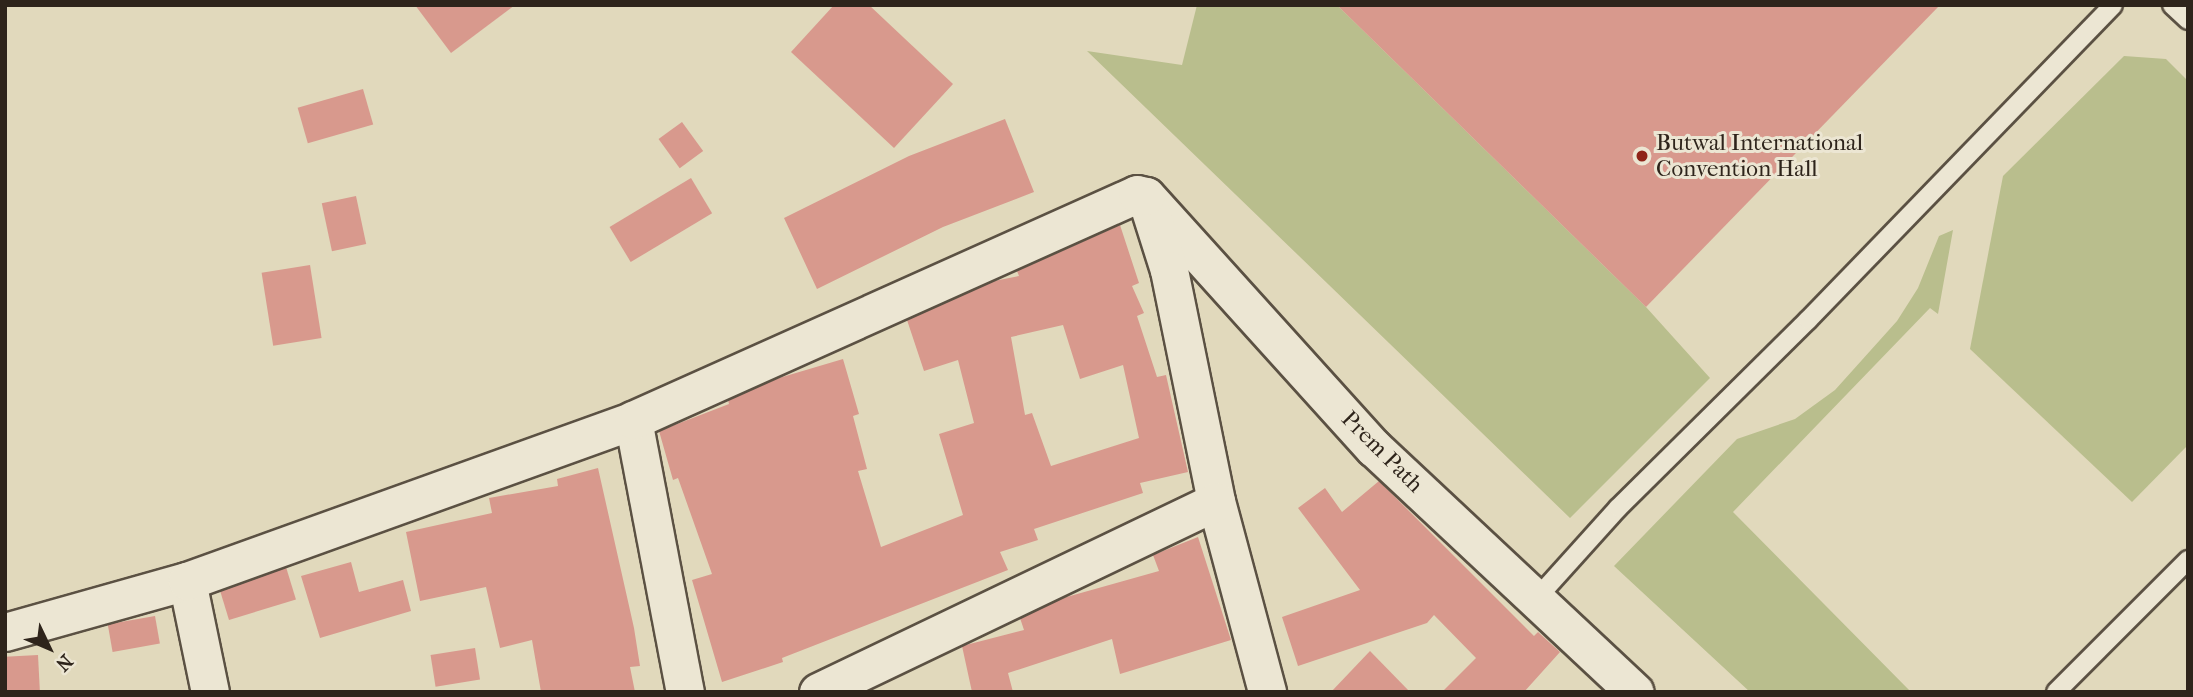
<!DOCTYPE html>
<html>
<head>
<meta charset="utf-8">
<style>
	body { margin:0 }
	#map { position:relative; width:2193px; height:697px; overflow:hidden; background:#e1d9bc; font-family:"IM FELL French Canon",serif }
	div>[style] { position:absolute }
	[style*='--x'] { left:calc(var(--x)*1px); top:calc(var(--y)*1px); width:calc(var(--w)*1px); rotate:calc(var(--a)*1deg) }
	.green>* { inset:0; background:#b9be8d }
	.building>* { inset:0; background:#d8998d; transform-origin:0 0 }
	.roads { filter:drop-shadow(2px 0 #5b5143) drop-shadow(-2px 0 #5b5143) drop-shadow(0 2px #5b5143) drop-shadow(0 -2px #5b5143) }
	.service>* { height:18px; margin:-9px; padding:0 9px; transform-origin:9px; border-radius:9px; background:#ece6d3 }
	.minor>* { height:37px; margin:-18.5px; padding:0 18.5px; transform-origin:18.5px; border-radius:18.5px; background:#ece6d3 }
	.dots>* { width:19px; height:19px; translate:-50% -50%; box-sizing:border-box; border:4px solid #ece6d3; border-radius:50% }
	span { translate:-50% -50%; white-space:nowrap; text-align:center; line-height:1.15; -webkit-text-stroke:6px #ece6d3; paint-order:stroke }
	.poi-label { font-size:23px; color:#2e241b }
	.left { translate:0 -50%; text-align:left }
	.street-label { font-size:23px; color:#2e241b }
	.frame { position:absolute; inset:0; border:7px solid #2e241b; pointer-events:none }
	.north { position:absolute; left:14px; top:613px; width:70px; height:70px; -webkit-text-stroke:5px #ece6d3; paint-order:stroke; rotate:134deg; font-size:19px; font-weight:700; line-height:28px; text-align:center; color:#2e241b }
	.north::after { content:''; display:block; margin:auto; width:24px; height:32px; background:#2e241b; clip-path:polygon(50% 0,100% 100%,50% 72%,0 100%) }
</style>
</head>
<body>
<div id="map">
	<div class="green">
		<i style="clip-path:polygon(1197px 5px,1337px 5px,1646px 307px,1710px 378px,1570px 518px,1087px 51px,1182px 65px)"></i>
		<i style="clip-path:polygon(2124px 56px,2166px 59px,2188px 81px,2188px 445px,2132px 502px,1970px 349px,2003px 176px)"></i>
		<i style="clip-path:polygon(1953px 230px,1938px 314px,1930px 308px,1733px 512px,1911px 692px,1750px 692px,1614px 566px,1737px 439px,1795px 419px,1835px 390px,1897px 321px,1918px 288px,1939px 236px)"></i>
	</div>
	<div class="building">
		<i style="clip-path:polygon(415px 5px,515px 5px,451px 53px)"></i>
		<i style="clip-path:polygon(834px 5px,869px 5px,953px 84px,894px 148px,791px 52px)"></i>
		<i style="clip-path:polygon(1337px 5px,1940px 5px,1646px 307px)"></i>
		<i style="left:363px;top:89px;width:37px;height:68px;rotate:74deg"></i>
		<i style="clip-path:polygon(1005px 119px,1034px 192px,943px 227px,817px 289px,784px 218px,909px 156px)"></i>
		<i style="left:682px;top:122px;width:36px;height:29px;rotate:54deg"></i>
		<i style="left:691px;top:178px;width:41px;height:95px;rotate:59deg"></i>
		<i style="left:356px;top:196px;width:49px;height:35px;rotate:78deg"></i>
		<i style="clip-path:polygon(evenodd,1120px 225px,1139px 283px,1132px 286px,1144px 313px,1137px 316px,1157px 377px,1166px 375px,1188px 472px,1140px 483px,1143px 493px,1034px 529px,1038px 540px,1000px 552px,1008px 570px,782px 658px,783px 662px,722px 682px,692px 580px,712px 574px,678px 478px,673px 480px,659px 431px,729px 404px,728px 400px,779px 378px,843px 359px,859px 414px,853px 416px,867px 469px,858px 471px,881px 547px,963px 515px,939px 434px,974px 423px,958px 360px,924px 371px,907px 320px,994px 281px,1019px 276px,1017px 271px,1120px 225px,1063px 325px,1080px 379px,1123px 365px,1139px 438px,1051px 466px,1032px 413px,1025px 415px,1011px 337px,1063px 325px)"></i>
		<i style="left:310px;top:265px;width:74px;height:49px;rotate:81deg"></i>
		<i style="clip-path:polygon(598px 468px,634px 628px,640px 666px,630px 667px,635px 692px,541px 692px,532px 640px,500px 648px,486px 587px,420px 601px,406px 532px,492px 513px,489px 498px,558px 486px,557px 479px)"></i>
		<i style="clip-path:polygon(1379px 481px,1534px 636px,1538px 632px,1560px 652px,1524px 692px,1442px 692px,1476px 658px,1434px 615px,1427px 623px,1298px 666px,1282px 617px,1360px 590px,1298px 508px,1325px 488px,1342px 512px)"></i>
		<i style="clip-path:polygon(1198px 537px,1231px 640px,1120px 674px,1112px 639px,1008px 673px,1013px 692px,972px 692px,962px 646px,1024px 630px,1020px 618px,1063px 598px,1159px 571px,1153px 555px)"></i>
		<i style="clip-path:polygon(351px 562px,359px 592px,403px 580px,411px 611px,320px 638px,301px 576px)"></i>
		<i style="left:286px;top:567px;width:34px;height:70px;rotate:73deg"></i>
		<i style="left:155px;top:616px;width:28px;height:48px;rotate:80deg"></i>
		<i style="left:475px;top:648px;width:32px;height:45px;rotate:81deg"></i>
		<i style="clip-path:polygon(1370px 651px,1410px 692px,1331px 692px)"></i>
		<i style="left:38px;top:655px;width:37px;height:33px;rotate:87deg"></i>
	</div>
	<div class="roads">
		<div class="service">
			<i style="--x:2172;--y:5;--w:22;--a:43"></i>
			<i style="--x:1536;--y:599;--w:122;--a:-48"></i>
			<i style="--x:1618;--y:508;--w:267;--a:-44.7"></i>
			<i style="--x:1808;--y:320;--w:438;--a:-45.9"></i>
			<i style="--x:2056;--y:692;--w:187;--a:-45"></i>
		</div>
		<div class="minor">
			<i style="--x:1146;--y:196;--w:340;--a:47.9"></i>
			<i style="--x:1374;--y:448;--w:357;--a:43.1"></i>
			<i style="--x:1149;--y:207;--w:66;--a:72.4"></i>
			<i style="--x:1169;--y:270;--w:236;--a:78.5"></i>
			<i style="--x:1216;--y:501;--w:198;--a:75"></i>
			<i style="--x:633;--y:420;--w:277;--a:79.2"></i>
			<i style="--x:187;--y:581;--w:113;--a:78.3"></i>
			<i style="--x:5;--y:632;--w:189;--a:-15.7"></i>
			<i style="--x:187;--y:581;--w:474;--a:-19.8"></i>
			<i style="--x:633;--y:420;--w:552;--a:-24.15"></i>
			<i style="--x:1137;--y:194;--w:9;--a:13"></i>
			<i style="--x:818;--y:692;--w:441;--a:-25.6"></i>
		</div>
	</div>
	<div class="dots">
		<i style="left:1642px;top:156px;background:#8f2418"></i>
	</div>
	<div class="poi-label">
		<span class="left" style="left:1656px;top:156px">Butwal International<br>Convention Hall</span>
	</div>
	<div class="street-label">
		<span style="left:1382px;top:452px;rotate:45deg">Prem Path</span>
	</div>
	<div class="frame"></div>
	<div class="north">N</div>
</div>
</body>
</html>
